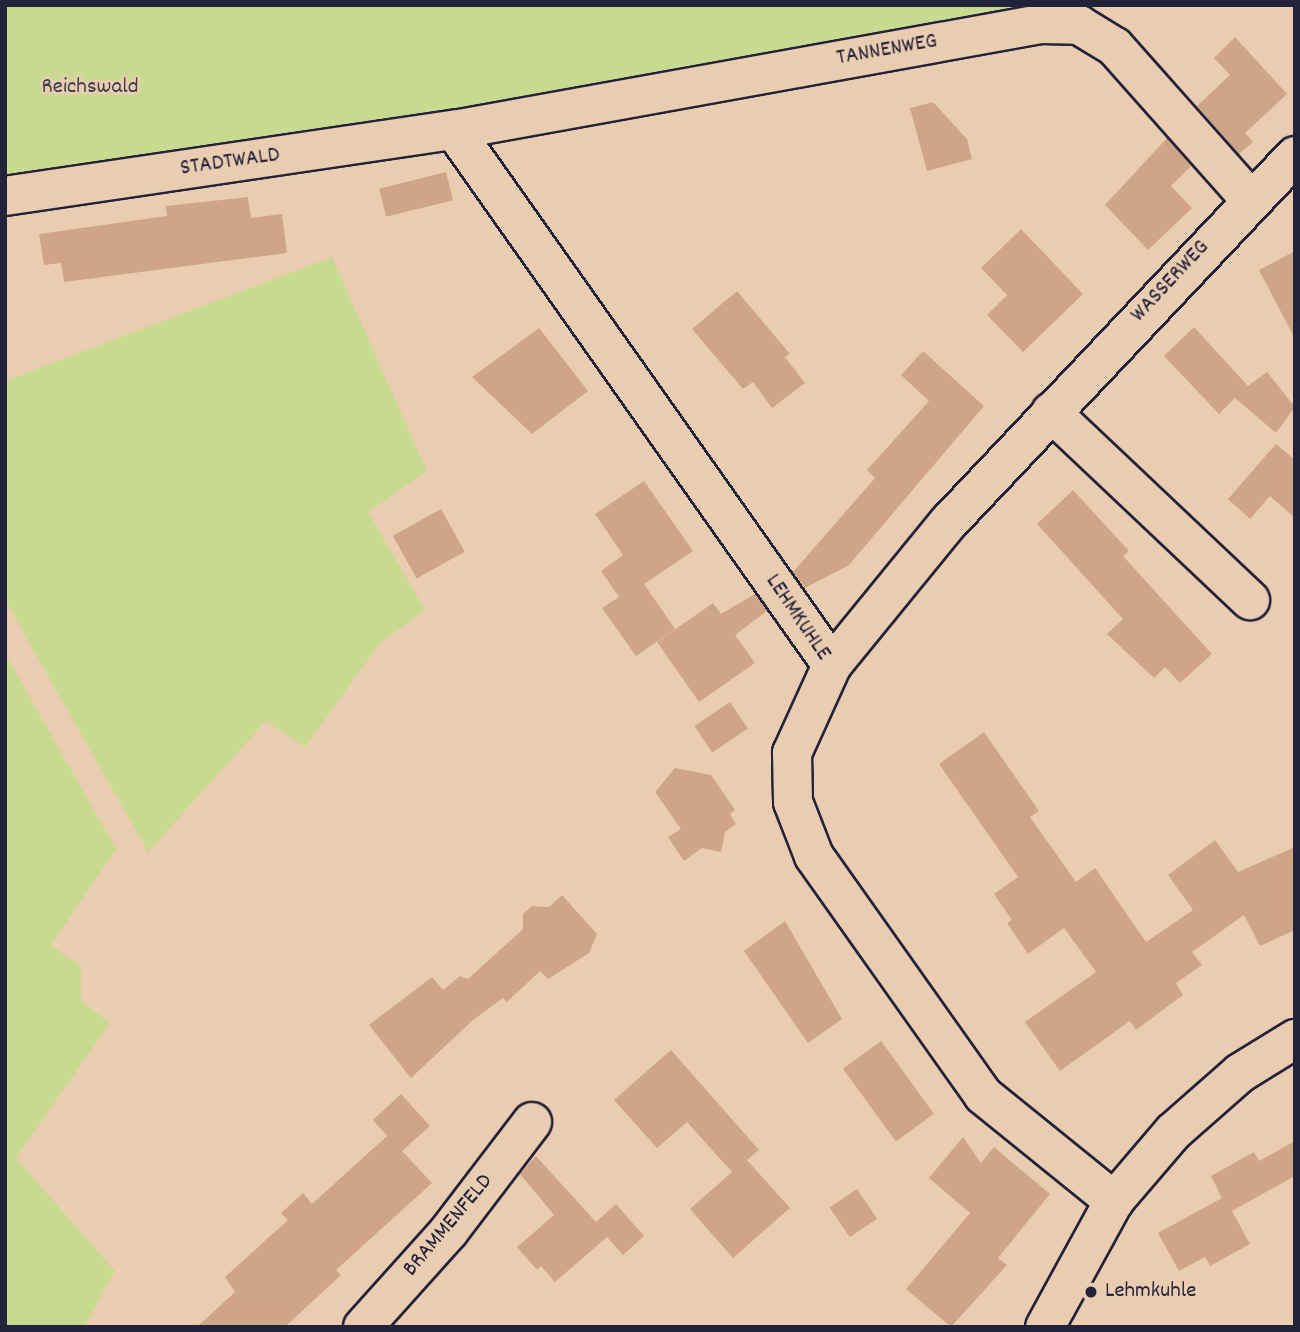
<!DOCTYPE html>
<html>
<head>
<meta charset="utf-8">
<style>
	body { margin:0 }
	#map { position:relative; width:1300px; height:1332px; overflow:hidden; background:#eacdb1; font-family:Dekko,sans-serif }
	div>[style] { position:absolute }
	[style*='--x'] { left:calc(var(--x)*1px); top:calc(var(--y)*1px); width:calc(var(--w)*1px); rotate:calc(var(--a)*1deg) }
	.green>* { inset:0; background:#c8da8f }
	.building>* { inset:0; background:#cea687; transform-origin:0 0 }
	.roads { filter:drop-shadow(2px 0 #22223b) drop-shadow(-2px 0 #22223b) drop-shadow(0 2px #22223b) drop-shadow(0 -2px #22223b) }
	.minor>* { height:38px; margin:-19px; padding:0 19px; transform-origin:19px; border-radius:19px; background:#eacdb1 }
	.dots>* { width:19px; height:19px; translate:-50% -50%; box-sizing:border-box; border:4px solid #eacdb1; border-radius:50% }
	span { translate:-50% -50%; white-space:nowrap; text-align:center; line-height:1.15; -webkit-text-stroke:5px #eacdb1; paint-order:stroke }
	.street-label { font-size:23px; color:#22223b }
	.park-label { font-size:23px; color:#3b3e48 }
	.poi-label { font-size:23px; color:#22223b }
	.left { translate:0 -50%; text-align:left }
	.frame { position:absolute; inset:0; border:7px solid #22223b; pointer-events:none }
</style>
</head>
<body>
<div id="map">
	<div class="green">
		<i style="clip-path:polygon(5px 5px,1112px 5px,861px 40px,5px 184px)"></i>
		<i style="clip-path:polygon(332px 257px,427px 471px,368px 512px,425px 610px,380px 643px,305px 747px,266px 721px,148px 852px,5px 600px,5px 381px)"></i>
		<i style="clip-path:polygon(5px 653px,116px 849px,51px 945px,81px 966px,81px 1001px,110px 1023px,16px 1158px,115px 1271px,84px 1327px,5px 1327px)"></i>
	</div>
	<div class="building">
		<i style="clip-path:polygon(1235px 37px,1287px 94px,1245px 133px,1253px 142px,1239px 154px,1197px 106px,1230px 75px,1214px 58px)"></i>
		<i style="clip-path:polygon(933px 102px,967px 139px,972px 159px,927px 171px,910px 108px)"></i>
		<i style="clip-path:polygon(1167px 138px,1191px 166px,1171px 186px,1192px 208px,1148px 250px,1105px 205px)"></i>
		<i style="left:446px;top:172px;width:29px;height:69px;rotate:76deg"></i>
		<i style="clip-path:polygon(248px 197px,251px 218px,282px 214px,287px 253px,64px 282px,61px 263px,44px 265px,39px 234px,167px 216px,166px 206px)"></i>
		<i style="clip-path:polygon(1021px 229px,1083px 294px,1023px 352px,987px 315px,1007px 295px,981px 268px)"></i>
		<i style="clip-path:polygon(1295px 251px,1295px 339px,1259px 270px)"></i>
		<i style="clip-path:polygon(737px 291px,790px 354px,785px 357px,805px 383px,772px 408px,753px 382px,743px 389px,692px 329px)"></i>
		<i style="clip-path:polygon(1194px 327px,1248px 386px,1267px 372px,1295px 407px,1276px 433px,1235px 398px,1219px 414px,1164px 356px)"></i>
		<i style="clip-path:polygon(539px 328px,588px 391px,532px 434px,472px 377px)"></i>
		<i style="clip-path:polygon(923px 351px,984px 406px,849px 565px,805px 588px,793px 572px,875px 478px,867px 470px,929px 401px,901px 375px)"></i>
		<i style="clip-path:polygon(1276px 444px,1295px 460px,1295px 518px,1270px 496px,1250px 519px,1228px 499px)"></i>
		<i style="clip-path:polygon(644px 481px,693px 551px,644px 584px,675px 629px,636px 656px,602px 608px,619px 597px,601px 571px,623px 555px,595px 514px)"></i>
		<i style="clip-path:polygon(1073px 490px,1129px 551px,1123px 556px,1212px 654px,1180px 683px,1165px 667px,1154px 678px,1107px 634px,1123px 619px,1037px 524px)"></i>
		<i style="left:441px;top:509px;width:49px;height:55px;rotate:61deg"></i>
		<i style="clip-path:polygon(755px 594px,767px 611px,735px 635px,755px 663px,699px 702px,657px 642px,713px 603px,721px 614px)"></i>
		<i style="left:730px;top:702px;width:32px;height:43px;rotate:56deg"></i>
		<i style="clip-path:polygon(984px 732px,1039px 811px,1030px 817px,1076px 882px,1095px 868px,1146px 942px,1193px 910px,1168px 875px,1215px 840px,1238px 872px,1295px 847px,1295px 930px,1260px 946px,1244px 915px,1192px 952px,1202px 965px,1176px 983px,1183px 995px,1136px 1030px,1130px 1021px,1060px 1071px,1025px 1022px,1096px 972px,1064px 928px,1028px 954px,1007px 923px,1012px 920px,994px 894px,1018px 877px,939px 764px)"></i>
		<i style="clip-path:polygon(675px 768px,711px 775px,735px 810px,730px 814px,736px 824px,725px 832px,721px 852px,702px 848px,684px 861px,668px 837px,681px 829px,655px 792px)"></i>
		<i style="clip-path:polygon(562px 895px,597px 934px,589px 953px,548px 979px,540px 971px,507px 1002px,503px 998px,473px 1020px,411px 1078px,369px 1025px,432px 977px,443px 990px,460px 976px,468px 979px,523px 929px,523px 914px,532px 906px,549px 907px)"></i>
		<i style="clip-path:polygon(785px 921px,842px 1019px,808px 1043px,744px 951px)"></i>
		<i style="left:881px;top:1041px;width:90px;height:47px;rotate:54deg"></i>
		<i style="clip-path:polygon(671px 1050px,759px 1150px,747px 1160px,790px 1208px,733px 1258px,690px 1209px,732px 1172px,687px 1122px,657px 1148px,614px 1100px)"></i>
		<i style="clip-path:polygon(401px 1094px,430px 1126px,402px 1151px,432px 1183px,336px 1270px,341px 1275px,285px 1327px,197px 1327px,235px 1292px,225px 1277px,288px 1220px,281px 1213px,303px 1193px,312px 1204px,387px 1136px,373px 1120px)"></i>
		<i style="clip-path:polygon(963px 1137px,981px 1163px,994px 1147px,1050px 1194px,998px 1258px,1007px 1265px,951px 1327px,906px 1289px,970px 1213px,929px 1178px)"></i>
		<i style="clip-path:polygon(1295px 1141px,1295px 1176px,1232px 1211px,1250px 1244px,1210px 1266px,1205px 1257px,1179px 1271px,1158px 1233px,1222px 1198px,1211px 1176px,1254px 1152px,1259px 1161px)"></i>
		<i style="clip-path:polygon(536px 1156px,596px 1222px,616px 1204px,644px 1236px,623px 1255px,607px 1237px,555px 1282px,541px 1266px,537px 1270px,517px 1247px,554px 1215px,520px 1174px)"></i>
		<i style="left:857px;top:1189px;width:36px;height:33px;rotate:56deg"></i>
	</div>
	<div class="roads">
		<div class="minor">
			<i style="--x:454;--y:130;--w:655;--a:54.76"></i>
			<i style="--x:832;--y:665;--w:97;--a:114.4"></i>
			<i style="--x:792;--y:753;--w:49;--a:88.8"></i>
			<i style="--x:793;--y:802;--w:58;--a:68.7"></i>
			<i style="--x:814;--y:856;--w:293;--a:54.7"></i>
			<i style="--x:983;--y:1095;--w:169;--a:39"></i>
			<i style="--x:5;--y:196;--w:454;--a:-8.4"></i>
			<i style="--x:454;--y:130;--w:596;--a:-10.25"></i>
			<i style="--x:1040;--y:24;--w:39;--a:1"></i>
			<i style="--x:1079;--y:25;--w:42;--a:31.4"></i>
			<i style="--x:1115;--y:47;--w:202;--a:48.4"></i>
			<i style="--x:1051;--y:412;--w:274;--a:43.4"></i>
			<i style="--x:832;--y:665;--w:183;--a:-50.8"></i>
			<i style="--x:948;--y:523;--w:505;--a:-46.6"></i>
			<i style="--x:363;--y:1327;--w:129;--a:-48.1"></i>
			<i style="--x:449;--y:1231;--w:137;--a:-52.7"></i>
			<i style="--x:1045;--y:1327;--w:144;--a:-61.3"></i>
			<i style="--x:1114;--y:1201;--w:91;--a:-49.5"></i>
			<i style="--x:1173;--y:1132;--w:89;--a:-41.4"></i>
			<i style="--x:1240;--y:1073;--w:65;--a:-31.7"></i>
		</div>
	</div>
	<div class="dots">
		<i style="left:1091px;top:1292px;background:#22223b"></i>
	</div>
	<div class="street-label">
		<span style="left:887px;top:51px;rotate:-10deg">TANNENWEG</span>
		<span style="left:230px;top:163px;rotate:-8deg">STADTWALD</span>
		<span style="left:1171px;top:282px;rotate:-47deg">WASSERWEG</span>
		<span style="left:797px;top:618px;rotate:56deg">LEHMKUHLE</span>
		<span style="left:449px;top:1226px;rotate:-50deg">BRAMMENFELD</span>
	</div>
	<div class="park-label">
		<span style="left:90px;top:88px">Reichswald</span>
	</div>
	<div class="poi-label">
		<span class="left" style="left:1105px;top:1292px">Lehmkuhle</span>
	</div>
	<div class="frame"></div>
</div>
</body>
</html>
